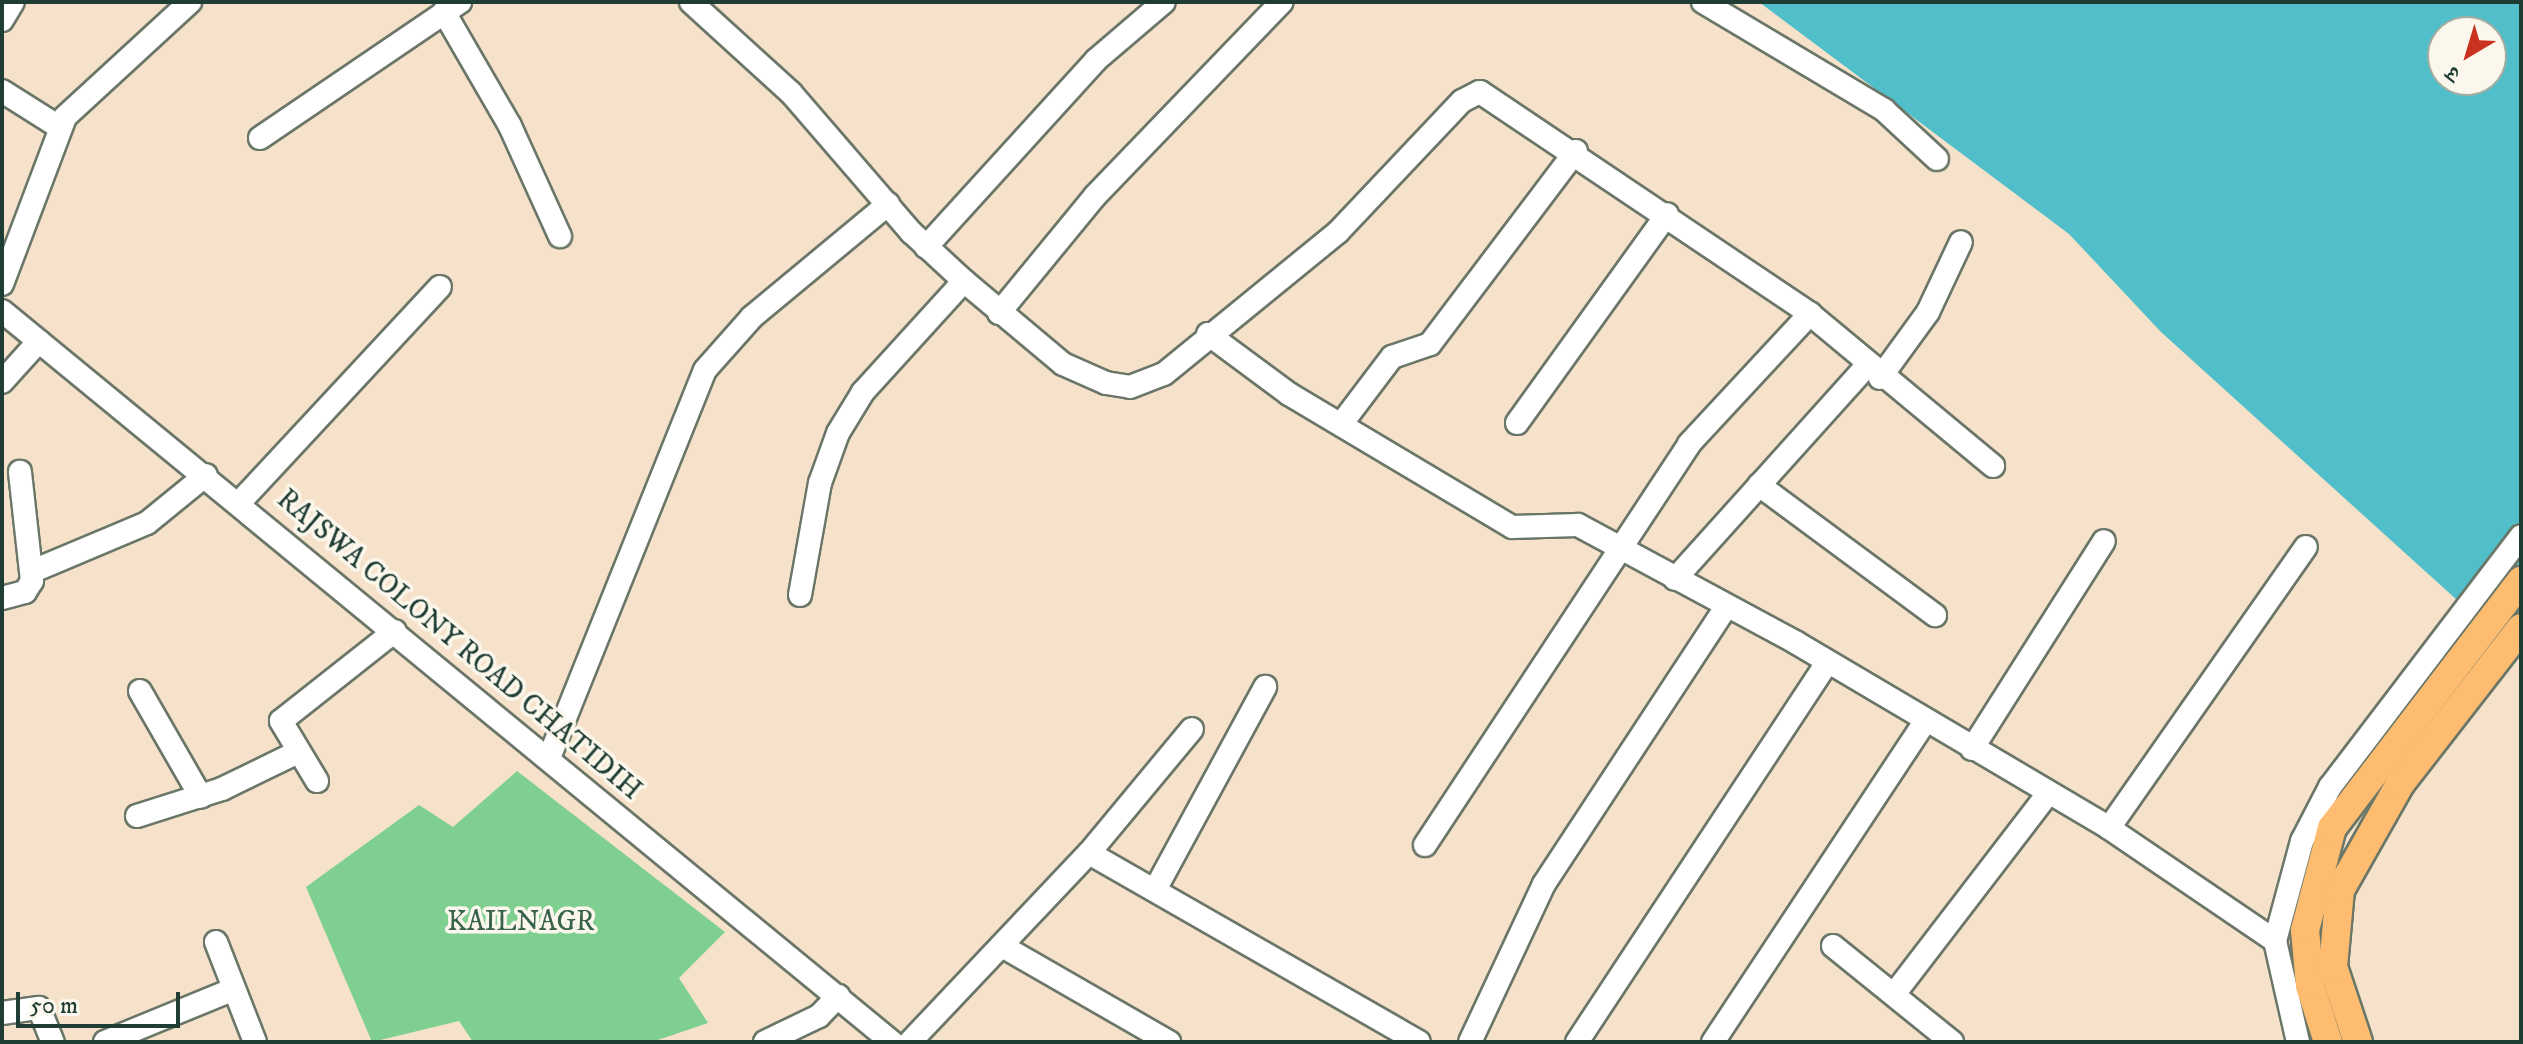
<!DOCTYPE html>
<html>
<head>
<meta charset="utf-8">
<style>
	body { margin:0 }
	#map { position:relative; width:2523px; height:1044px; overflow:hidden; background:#f6e2ca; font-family:"IM FELL DW Pica","Noto Serif Devanagari",serif }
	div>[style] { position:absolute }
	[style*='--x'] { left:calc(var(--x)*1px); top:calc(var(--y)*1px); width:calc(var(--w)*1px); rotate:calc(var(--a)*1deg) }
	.green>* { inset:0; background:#7ecf90 }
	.water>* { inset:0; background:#51bfca }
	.roads { filter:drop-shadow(2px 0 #6a7768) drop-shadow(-2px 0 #6a7768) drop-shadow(0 2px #6a7768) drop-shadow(0 -2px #6a7768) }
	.minor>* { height:22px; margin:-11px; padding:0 11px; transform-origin:11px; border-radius:11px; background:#fff }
	.major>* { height:28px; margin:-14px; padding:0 14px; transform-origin:14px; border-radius:14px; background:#fdbc70 }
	span { translate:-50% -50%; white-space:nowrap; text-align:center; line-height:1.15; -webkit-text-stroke:7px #fbf7ec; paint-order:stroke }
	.street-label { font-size:28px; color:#1f3d34 }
	.park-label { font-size:28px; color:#37624b }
	.frame { position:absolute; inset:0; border:4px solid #1f3d34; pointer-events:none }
	.north { position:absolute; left:2427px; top:16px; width:80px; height:80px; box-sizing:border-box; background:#fbf7ec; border:2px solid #a3ada2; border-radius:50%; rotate:218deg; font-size:22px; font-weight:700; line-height:32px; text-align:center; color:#1f3d34 }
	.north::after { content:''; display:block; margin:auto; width:28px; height:36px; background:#c8321e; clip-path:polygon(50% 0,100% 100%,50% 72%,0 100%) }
	.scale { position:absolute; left:16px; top:992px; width:164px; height:36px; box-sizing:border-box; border:4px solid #1f3d34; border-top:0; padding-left:10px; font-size:24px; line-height:28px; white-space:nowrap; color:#1f3d34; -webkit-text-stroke:6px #fbf7ec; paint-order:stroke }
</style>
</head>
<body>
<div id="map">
	<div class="green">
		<i style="clip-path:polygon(517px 771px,725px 932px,679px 978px,708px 1023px,652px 1042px,473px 1042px,459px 1021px,372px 1042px,306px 887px,419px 805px,453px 827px)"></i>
	</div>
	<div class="water">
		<i style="clip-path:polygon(evenodd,1759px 2px,2521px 2px,2521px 658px,2161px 332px,2069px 234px,1759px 2px,2443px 32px,2491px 32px,2491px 80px,2443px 80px,2443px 32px)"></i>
	</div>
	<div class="roads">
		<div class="minor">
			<i style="--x:691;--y:2;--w:135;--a:42.3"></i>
			<i style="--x:791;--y:93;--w:184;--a:49.2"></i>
			<i style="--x:911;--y:232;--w:72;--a:42.8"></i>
			<i style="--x:964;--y:281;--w:129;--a:40"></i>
			<i style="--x:1063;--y:364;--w:47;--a:23.8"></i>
			<i style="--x:1106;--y:383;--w:24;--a:9"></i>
			<i style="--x:1130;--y:387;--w:36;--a:-21"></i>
			<i style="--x:1164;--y:374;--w:225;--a:-39.2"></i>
			<i style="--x:1338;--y:232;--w:180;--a:-46.6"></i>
			<i style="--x:1462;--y:101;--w:20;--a:-27"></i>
			<i style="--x:1480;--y:92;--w:398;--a:33.9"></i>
			<i style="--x:1810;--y:314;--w:238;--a:39.7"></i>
			<i style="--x:1703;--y:2;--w:211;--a:30.8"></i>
			<i style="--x:1884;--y:110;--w:72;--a:42.8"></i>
			<i style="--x:444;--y:12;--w:132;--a:59.9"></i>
			<i style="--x:510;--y:126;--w:121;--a:65.6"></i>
			<i style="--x:2;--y:20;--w:21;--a:-59"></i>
			<i style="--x:2;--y:91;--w:67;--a:32.3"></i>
			<i style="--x:260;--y:138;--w:242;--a:-34.2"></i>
			<i style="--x:926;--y:247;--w:253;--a:-47.7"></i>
			<i style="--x:1096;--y:60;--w:89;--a:-40.5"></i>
			<i style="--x:2;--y:284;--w:178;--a:-69.3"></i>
			<i style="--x:65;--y:117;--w:170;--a:-42.6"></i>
			<i style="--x:2;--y:311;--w:1152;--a:39.4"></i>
			<i style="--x:999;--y:313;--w:151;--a:-50.6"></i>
			<i style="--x:1095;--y:196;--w:269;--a:-46.1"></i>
			<i style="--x:1208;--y:334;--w:101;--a:36.5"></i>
			<i style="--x:1289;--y:394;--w:260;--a:30.8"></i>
			<i style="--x:1512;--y:527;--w:66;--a:-1.7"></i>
			<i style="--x:1578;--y:525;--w:247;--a:28.3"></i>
			<i style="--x:1795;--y:642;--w:365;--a:30.6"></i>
			<i style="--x:2109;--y:828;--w:201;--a:34.2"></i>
			<i style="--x:1880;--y:378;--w:82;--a:-54"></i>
			<i style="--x:1928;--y:312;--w:77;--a:-64.8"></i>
			<i style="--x:2;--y:382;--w:55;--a:-47.9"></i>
			<i style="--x:1342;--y:423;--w:83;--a:-52.9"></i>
			<i style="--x:1392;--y:357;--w:40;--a:-18.9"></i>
			<i style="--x:1430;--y:344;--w:242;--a:-52.9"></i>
			<i style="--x:1517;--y:423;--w:257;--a:-54.3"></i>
			<i style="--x:1759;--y:485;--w:219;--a:36.5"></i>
			<i style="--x:239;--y:503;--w:295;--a:-47.1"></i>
			<i style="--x:33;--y:571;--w:124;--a:-22.8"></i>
			<i style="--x:147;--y:523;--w:76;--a:-39.1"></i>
			<i style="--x:1675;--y:579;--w:287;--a:-48"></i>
			<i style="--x:800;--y:595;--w:114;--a:-79.9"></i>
			<i style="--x:820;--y:483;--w:53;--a:-70.2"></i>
			<i style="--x:838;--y:433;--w:48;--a:-58.6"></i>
			<i style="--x:863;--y:392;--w:150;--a:-47.7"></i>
			<i style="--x:2;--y:598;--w:24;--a:-15"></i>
			<i style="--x:25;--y:592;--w:13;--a:-58"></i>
			<i style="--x:32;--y:581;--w:110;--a:-96.3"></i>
			<i style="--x:140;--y:691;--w:122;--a:60.1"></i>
			<i style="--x:1972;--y:749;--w:246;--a:-57.6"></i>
			<i style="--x:549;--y:758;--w:418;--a:-68.1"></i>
			<i style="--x:705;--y:370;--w:71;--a:-48.4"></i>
			<i style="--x:752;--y:317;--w:177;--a:-39.7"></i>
			<i style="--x:317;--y:781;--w:70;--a:-121"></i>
			<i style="--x:281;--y:721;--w:145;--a:-38.3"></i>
			<i style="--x:137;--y:816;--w:89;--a:-17.6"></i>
			<i style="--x:222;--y:789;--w:85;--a:-26"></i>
			<i style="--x:2109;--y:828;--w:343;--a:-55"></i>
			<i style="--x:1425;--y:845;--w:480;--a:-56.6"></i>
			<i style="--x:1689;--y:444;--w:178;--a:-47.1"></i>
			<i style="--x:1089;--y:853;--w:380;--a:29.8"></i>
			<i style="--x:1156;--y:888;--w:229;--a:-61.5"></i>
			<i style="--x:216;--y:942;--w:107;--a:68.7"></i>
			<i style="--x:1002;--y:946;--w:193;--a:29.9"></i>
			<i style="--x:1833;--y:946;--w:153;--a:38.9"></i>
			<i style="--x:1895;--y:993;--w:250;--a:-52.5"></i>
			<i style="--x:2;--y:1013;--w:37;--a:-8"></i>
			<i style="--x:39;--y:1008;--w:37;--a:68"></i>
			<i style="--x:105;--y:1042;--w:139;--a:-22.3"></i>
			<i style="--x:765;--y:1042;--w:60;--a:-25.7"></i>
			<i style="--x:819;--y:1016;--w:28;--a:-46"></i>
			<i style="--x:910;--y:1042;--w:260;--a:-46.6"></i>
			<i style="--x:1089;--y:853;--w:161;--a:-50.3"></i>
			<i style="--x:1470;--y:1042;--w:174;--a:-64.9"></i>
			<i style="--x:1544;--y:884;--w:330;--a:-56.7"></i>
			<i style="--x:1577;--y:1042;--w:455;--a:-56.6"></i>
			<i style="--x:1713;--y:1042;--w:384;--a:-56.5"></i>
			<i style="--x:2298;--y:1042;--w:104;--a:-102.8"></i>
			<i style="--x:2275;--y:941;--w:104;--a:-74.9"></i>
			<i style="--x:2302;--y:841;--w:61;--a:-62.6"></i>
			<i style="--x:2330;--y:787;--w:315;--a:-52.7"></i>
		</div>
		<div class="major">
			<i style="--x:2328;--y:1042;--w:59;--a:-107.8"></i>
			<i style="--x:2310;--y:986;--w:56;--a:-95.1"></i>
			<i style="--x:2305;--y:930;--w:106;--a:-75.2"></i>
			<i style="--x:2332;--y:828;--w:311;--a:-52.6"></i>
			<i style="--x:2358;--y:1042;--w:79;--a:-108.4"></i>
			<i style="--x:2333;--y:967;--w:77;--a:-84.8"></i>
			<i style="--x:2340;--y:890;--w:122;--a:-60.5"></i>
			<i style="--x:2400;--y:784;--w:197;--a:-52.2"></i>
		</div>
	</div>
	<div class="street-label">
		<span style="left:459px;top:645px;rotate:40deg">RAJSWA COLONY ROAD CHATIDIH</span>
	</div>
	<div class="park-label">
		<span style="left:521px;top:922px">KAILNAGR</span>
	</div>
	<div class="frame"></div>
	<div class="north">उ</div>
	<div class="scale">50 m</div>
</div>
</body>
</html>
